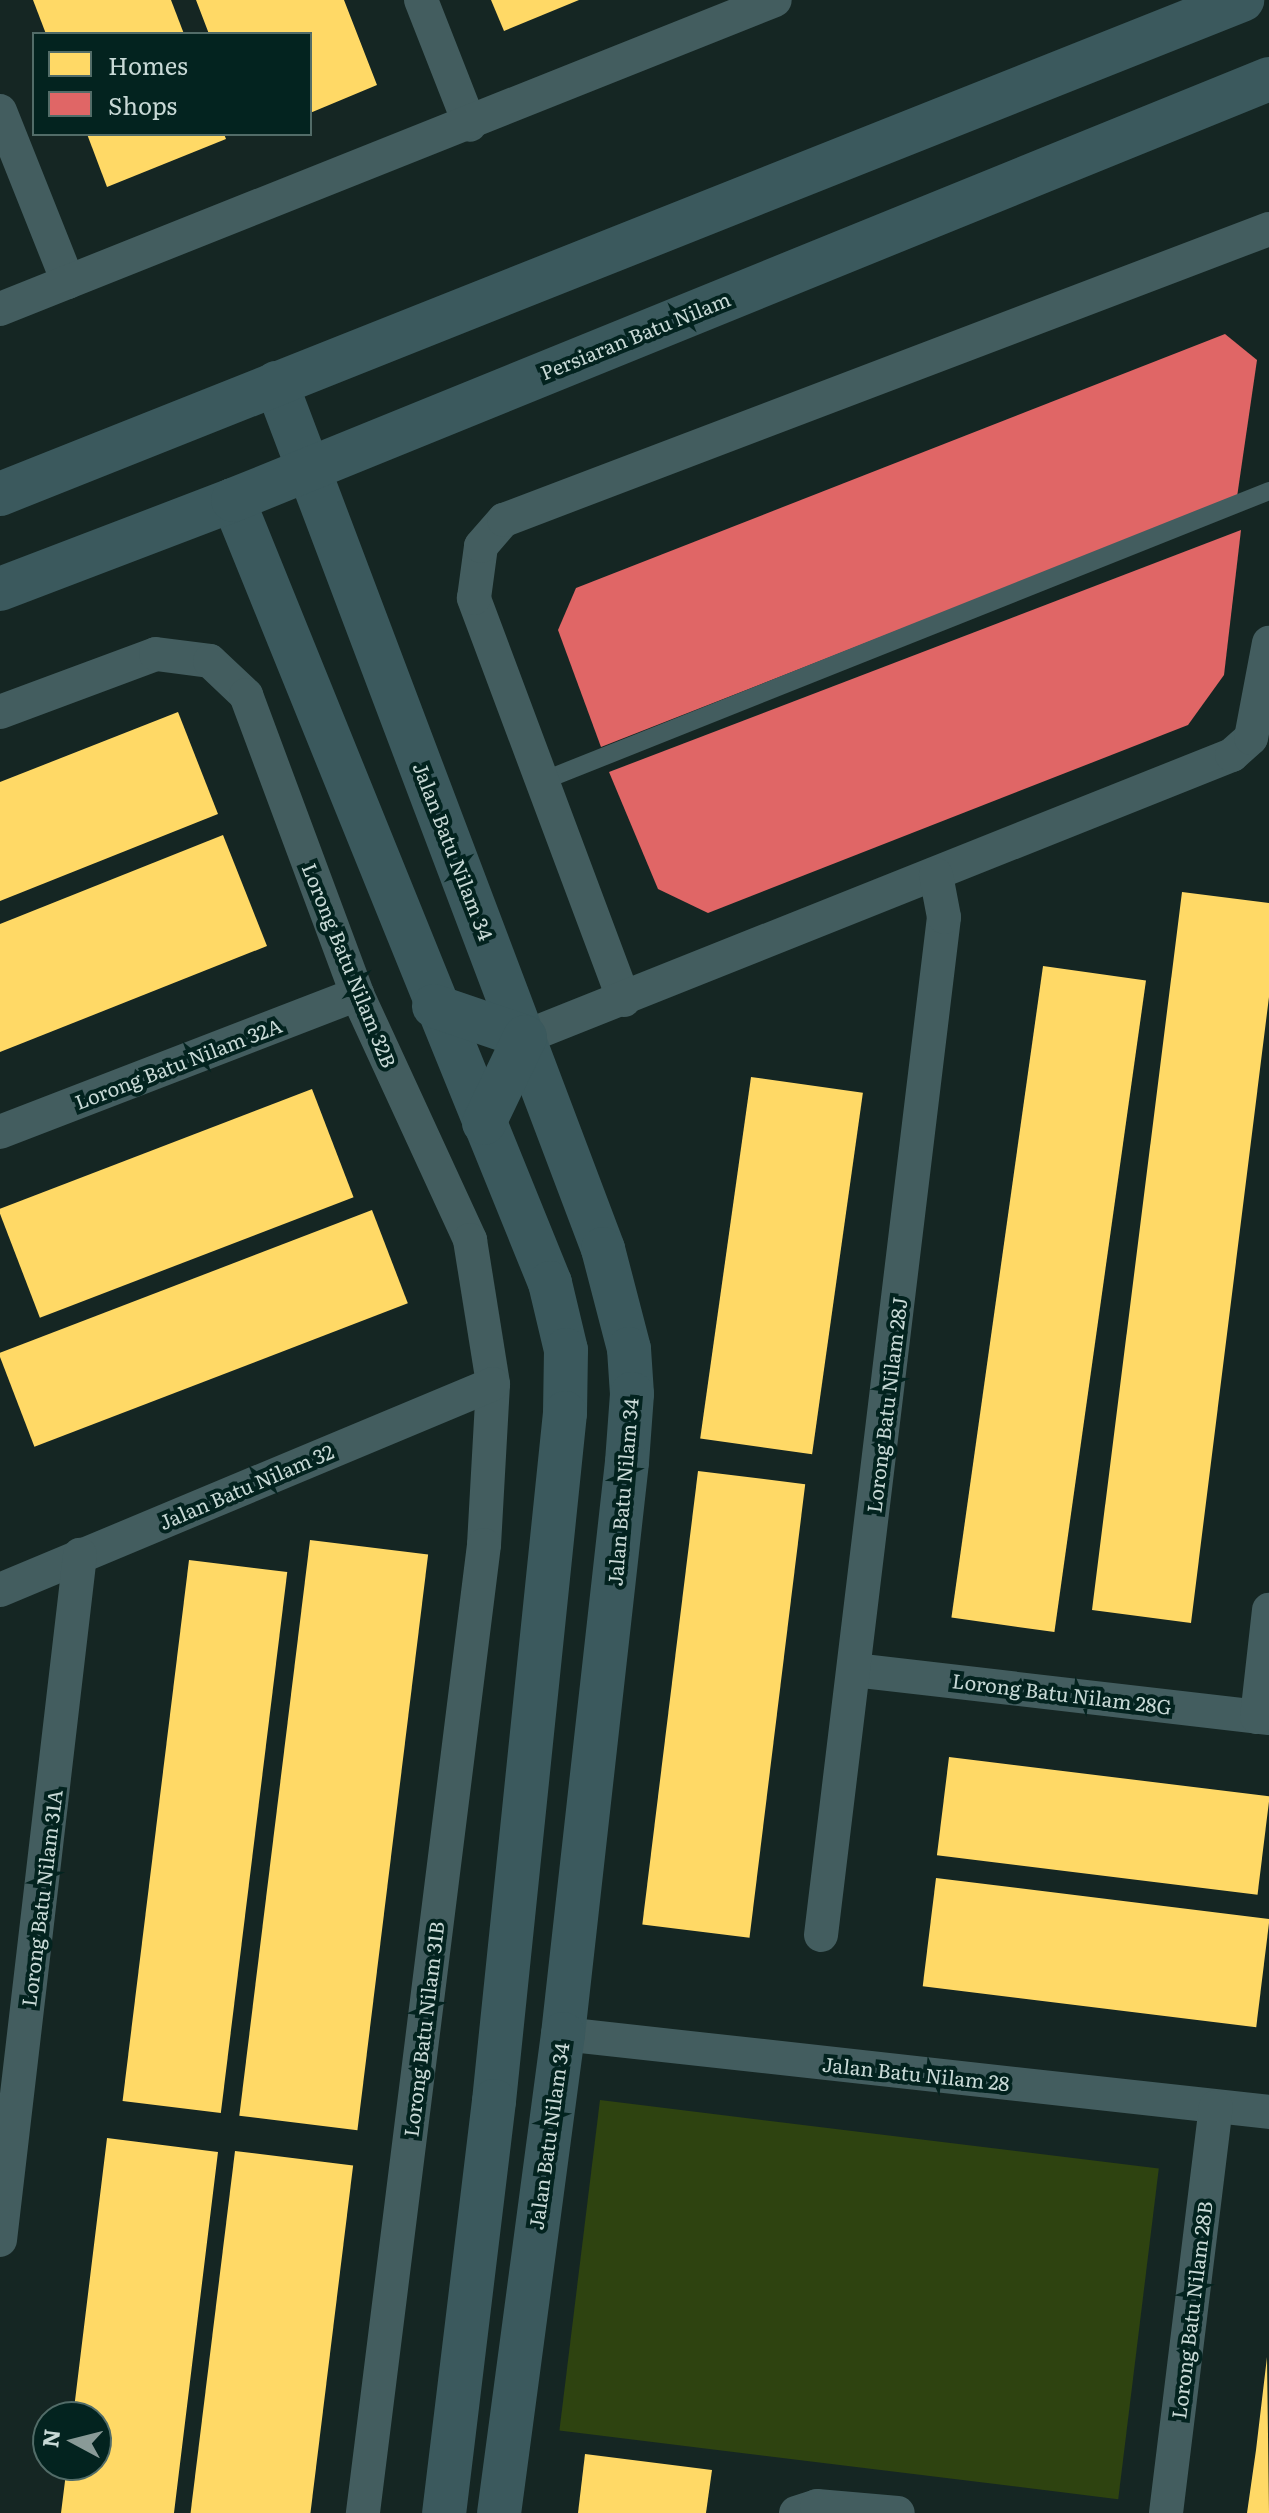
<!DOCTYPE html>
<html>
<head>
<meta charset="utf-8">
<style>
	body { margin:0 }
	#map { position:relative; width:1269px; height:2513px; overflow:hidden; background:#152623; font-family:Literata,serif }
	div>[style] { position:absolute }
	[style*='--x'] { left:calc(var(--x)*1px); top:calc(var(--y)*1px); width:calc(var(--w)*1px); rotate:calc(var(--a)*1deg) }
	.green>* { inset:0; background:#2e4310; transform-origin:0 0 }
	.homes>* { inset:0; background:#ffd966; transform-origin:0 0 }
	.shops>* { inset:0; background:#e06666 }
	.lane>* { height:18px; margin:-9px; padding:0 9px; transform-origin:9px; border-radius:9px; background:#435d5f }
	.street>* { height:34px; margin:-17px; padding:0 17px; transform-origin:17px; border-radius:17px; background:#435d5f }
	.secondary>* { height:44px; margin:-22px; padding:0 22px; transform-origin:22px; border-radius:22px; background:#3b595d }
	span { translate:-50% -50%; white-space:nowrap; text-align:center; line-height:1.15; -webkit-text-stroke:8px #03231f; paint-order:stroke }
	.street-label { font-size:20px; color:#c8d9d6 }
	.legend { position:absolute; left:32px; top:32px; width:280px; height:104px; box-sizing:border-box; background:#03231f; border:2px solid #526c68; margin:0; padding:10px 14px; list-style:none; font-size:24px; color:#c8d9d6 }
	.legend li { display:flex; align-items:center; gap:16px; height:40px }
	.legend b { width:40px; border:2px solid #526c68 }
	.north { position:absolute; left:32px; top:2401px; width:80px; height:80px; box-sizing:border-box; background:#03231f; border:2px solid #526c68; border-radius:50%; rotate:277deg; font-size:22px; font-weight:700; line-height:32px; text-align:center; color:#c8d9d6 }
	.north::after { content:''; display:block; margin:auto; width:28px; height:36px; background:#899a97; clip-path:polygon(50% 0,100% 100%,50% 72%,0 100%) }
</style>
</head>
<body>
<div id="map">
	<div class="green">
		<i style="left:600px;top:2100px;width:563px;height:333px;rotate:7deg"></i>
	</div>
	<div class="homes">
		<i style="clip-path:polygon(33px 0,171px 0,184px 34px,46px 34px)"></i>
		<i style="clip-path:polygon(196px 0,344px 0,377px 85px,310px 113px,310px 34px,209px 34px)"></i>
		<i style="clip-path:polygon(491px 0,579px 0,504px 31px)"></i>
		<i style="clip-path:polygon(87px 134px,224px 134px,226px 139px,107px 187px)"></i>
		<i style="clip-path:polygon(178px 712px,218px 814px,0 901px,0 782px)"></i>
		<i style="clip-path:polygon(223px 835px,267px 946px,0 1052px,0 924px)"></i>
		<i style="clip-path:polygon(1182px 892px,1269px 903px,1269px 997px,1191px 1623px,1092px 1610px)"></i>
		<i style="left:1043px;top:966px;width:104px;height:658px;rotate:8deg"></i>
		<i style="left:751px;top:1077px;width:113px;height:365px;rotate:8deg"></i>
		<i style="left:312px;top:1089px;width:116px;height:336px;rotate:69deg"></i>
		<i style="left:372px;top:1210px;width:100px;height:400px;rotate:69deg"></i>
		<i style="left:698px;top:1471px;width:108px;height:457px;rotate:7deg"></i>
		<i style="left:310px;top:1540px;width:119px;height:580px;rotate:7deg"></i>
		<i style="left:189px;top:1560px;width:99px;height:545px;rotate:7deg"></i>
		<i style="left:949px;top:1757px;width:323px;height:99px;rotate:7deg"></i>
		<i style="left:936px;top:1878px;width:336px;height:109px;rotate:7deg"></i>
		<i style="clip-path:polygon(107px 2138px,218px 2152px,174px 2513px,61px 2513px,67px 2465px,96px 2465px,96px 2417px,73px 2417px)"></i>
		<i style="left:235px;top:2151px;width:119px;height:365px;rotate:7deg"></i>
		<i style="clip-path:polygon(1267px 2357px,1269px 2513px,1247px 2513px,1256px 2450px)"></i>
		<i style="clip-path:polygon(585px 2454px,712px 2470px,706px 2513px,578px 2513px)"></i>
	</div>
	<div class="shops">
		<i style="clip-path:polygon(1225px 334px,1257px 360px,1237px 497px,601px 747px,558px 630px,576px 588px)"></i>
		<i style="clip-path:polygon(1241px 530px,1224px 675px,1188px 725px,708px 913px,658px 889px,609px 772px)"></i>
	</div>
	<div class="lane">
		<i style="--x:540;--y:782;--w:785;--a:-21.76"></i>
	</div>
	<div class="street">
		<i style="--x:421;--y:0;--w:134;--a:68.6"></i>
		<i style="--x:0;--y:111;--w:184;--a:68.3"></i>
		<i style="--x:0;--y:309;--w:834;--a:-21.74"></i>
		<i style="--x:0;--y:712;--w:166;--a:-20.4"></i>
		<i style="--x:156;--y:654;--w:54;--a:7.4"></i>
		<i style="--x:210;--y:661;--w:50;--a:43.4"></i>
		<i style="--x:246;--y:695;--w:319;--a:69.6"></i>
		<i style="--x:357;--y:994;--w:271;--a:65.3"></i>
		<i style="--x:470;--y:1240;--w:146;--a:80.9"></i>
		<i style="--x:493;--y:1384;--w:161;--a:93.2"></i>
		<i style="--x:484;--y:1545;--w:976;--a:97.13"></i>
		<i style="--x:624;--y:1000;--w:429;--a:-110.5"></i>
		<i style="--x:474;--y:598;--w:52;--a:-82.3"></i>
		<i style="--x:481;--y:546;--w:35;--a:-49"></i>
		<i style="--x:504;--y:520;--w:818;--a:-20.83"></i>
		<i style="--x:525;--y:1037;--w:761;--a:-21.75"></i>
		<i style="--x:1232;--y:755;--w:25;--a:-42"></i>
		<i style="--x:1251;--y:738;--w:97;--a:-79.3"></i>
		<i style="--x:0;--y:1132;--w:383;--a:-21.1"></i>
		<i style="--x:0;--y:1590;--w:534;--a:-22.68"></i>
		<i style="--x:854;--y:1670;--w:418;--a:6.6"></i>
		<i style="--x:1257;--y:1717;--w:108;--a:-83.6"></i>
		<i style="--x:821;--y:1935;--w:1025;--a:-83.11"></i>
		<i style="--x:944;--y:917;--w:43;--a:-100.8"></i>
		<i style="--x:563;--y:2034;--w:710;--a:6.3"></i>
		<i style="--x:0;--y:2240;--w:690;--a:-83.34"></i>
		<i style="--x:796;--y:2513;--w:22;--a:-18"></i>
		<i style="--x:817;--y:2506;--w:81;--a:4.9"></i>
		<i style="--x:1166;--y:2513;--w:409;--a:-83"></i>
	</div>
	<div class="secondary">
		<i style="--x:276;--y:383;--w:926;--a:69.31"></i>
		<i style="--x:603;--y:1249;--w:103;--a:75.4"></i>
		<i style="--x:629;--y:1349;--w:45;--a:86.2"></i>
		<i style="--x:632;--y:1394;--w:68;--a:94.2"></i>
		<i style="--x:627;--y:1462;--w:576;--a:96.38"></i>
		<i style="--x:563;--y:2034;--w:483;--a:97.6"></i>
		<i style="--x:0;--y:494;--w:1337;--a:-21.69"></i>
		<i style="--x:233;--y:500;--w:845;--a:67.96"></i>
		<i style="--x:550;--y:1283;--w:69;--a:76.6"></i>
		<i style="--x:566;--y:1350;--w:63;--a:90.9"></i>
		<i style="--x:565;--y:1413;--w:692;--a:95.89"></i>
		<i style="--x:494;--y:2101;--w:415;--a:96.9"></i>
		<i style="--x:0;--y:589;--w:249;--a:-20.9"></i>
		<i style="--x:233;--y:500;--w:1118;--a:-22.12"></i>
		<i style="--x:434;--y:1006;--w:96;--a:18.8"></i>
		<i style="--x:484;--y:1123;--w:95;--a:-64.5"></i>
	</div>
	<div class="street-label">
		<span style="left:635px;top:335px;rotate:-22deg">Persiaran Batu Nilam</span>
		<span style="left:454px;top:851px;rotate:69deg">Jalan Batu Nilam 34</span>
		<span style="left:350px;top:965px;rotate:68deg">Lorong Batu Nilam 32B</span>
		<span style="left:178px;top:1063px;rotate:-21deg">Lorong Batu Nilam 32A</span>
		<span style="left:886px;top:1405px;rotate:-83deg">Lorong Batu Nilam 28J</span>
		<span style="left:246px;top:1486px;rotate:-23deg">Jalan Batu Nilam 32</span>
		<span style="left:622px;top:1492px;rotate:-85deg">Jalan Batu Nilam 34</span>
		<span style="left:1062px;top:1693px;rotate:7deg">Lorong Batu Nilam 28G</span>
		<span style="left:41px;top:1898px;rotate:-83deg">Lorong Batu Nilam 31A</span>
		<span style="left:423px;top:2029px;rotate:-83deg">Lorong Batu Nilam 31B</span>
		<span style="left:916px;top:2073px;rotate:6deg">Jalan Batu Nilam 28</span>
		<span style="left:548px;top:2136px;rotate:-82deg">Jalan Batu Nilam 34</span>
		<span style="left:1191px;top:2310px;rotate:-83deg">Lorong Batu Nilam 28B</span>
	</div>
	<ul class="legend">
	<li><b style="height:22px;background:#ffd966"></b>Homes</li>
	<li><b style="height:22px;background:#e06666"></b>Shops</li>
	</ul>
	<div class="north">N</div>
</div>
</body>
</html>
